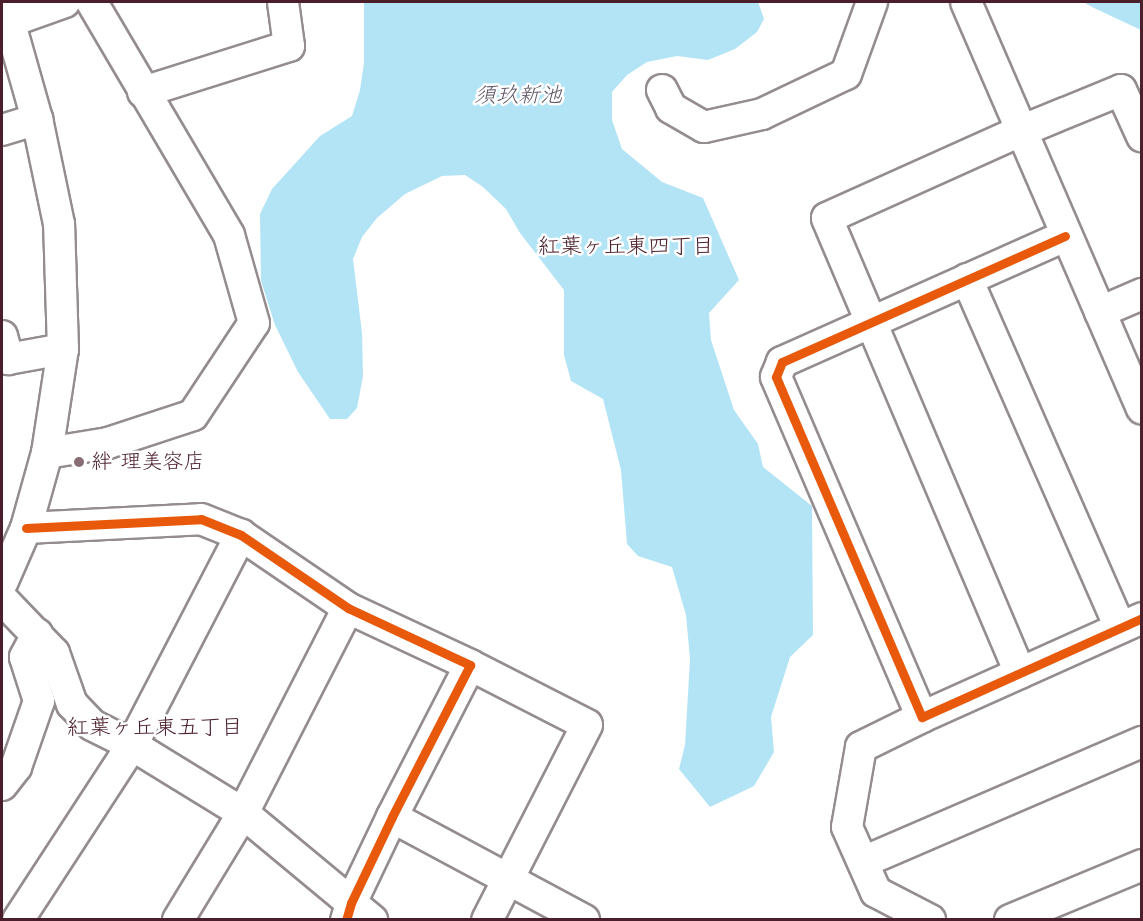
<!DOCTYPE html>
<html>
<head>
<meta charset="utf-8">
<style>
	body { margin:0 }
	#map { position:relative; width:1143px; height:921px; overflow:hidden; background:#fff; font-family:"Architects Daughter","Klee One",sans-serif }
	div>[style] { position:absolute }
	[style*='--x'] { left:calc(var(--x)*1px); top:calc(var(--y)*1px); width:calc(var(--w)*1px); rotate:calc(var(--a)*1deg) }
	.water>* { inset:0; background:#b2e4f6 }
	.roads { filter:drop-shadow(2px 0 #948c8e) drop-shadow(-2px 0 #948c8e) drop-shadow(0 2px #948c8e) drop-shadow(0 -2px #948c8e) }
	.minor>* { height:30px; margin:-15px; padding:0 15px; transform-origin:15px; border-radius:15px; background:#fff }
	.cycleway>* { height:9px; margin:-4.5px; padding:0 4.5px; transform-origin:4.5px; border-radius:4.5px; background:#e8590c }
	.dots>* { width:16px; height:16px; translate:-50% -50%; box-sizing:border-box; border:3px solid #fff; border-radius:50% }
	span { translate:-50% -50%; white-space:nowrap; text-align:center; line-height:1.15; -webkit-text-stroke:5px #fff; paint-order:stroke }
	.poi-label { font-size:21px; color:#4a1f2b }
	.left { translate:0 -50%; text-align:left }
	.water-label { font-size:22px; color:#5f5767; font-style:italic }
	.neighbourhood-label { font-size:22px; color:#4a1f2b }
	.frame { position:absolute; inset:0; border:3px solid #4a1f2b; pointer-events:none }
</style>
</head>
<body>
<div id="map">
	<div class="water">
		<i style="clip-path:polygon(364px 2px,758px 2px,764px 19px,757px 32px,735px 49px,708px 60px,677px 56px,647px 62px,627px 75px,612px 92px,612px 120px,622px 149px,662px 182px,703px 198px,739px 280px,709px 313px,711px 340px,734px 410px,758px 444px,763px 467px,812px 506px,813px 635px,790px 657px,771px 717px,774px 752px,754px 786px,710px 807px,679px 769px,685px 745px,690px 659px,686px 615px,672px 567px,638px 556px,627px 544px,621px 470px,603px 399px,571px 381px,564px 355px,564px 290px,520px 233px,506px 209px,483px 187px,465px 175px,442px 176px,405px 194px,377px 218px,362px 237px,353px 259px,362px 333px,363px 376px,357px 408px,347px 419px,330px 419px,298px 372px,275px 325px,261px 281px,260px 214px,272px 189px,320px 136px,352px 116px,360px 90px,364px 63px)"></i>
		<i style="clip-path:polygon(1083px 2px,1141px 2px,1141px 30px,1094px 8px)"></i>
	</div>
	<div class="roads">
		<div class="minor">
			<i style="--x:966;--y:2;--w:443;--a:66.6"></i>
			<i style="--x:9;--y:22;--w:59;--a:-19.7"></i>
			<i style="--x:662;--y:90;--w:20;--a:63"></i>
			<i style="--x:671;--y:108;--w:38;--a:30"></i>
			<i style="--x:704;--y:127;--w:59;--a:-12.6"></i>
			<i style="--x:762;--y:114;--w:93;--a:-25.5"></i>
			<i style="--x:846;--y:74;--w:77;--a:-70.1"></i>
			<i style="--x:143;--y:92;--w:153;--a:-17.5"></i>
			<i style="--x:289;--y:46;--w:44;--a:-97.8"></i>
			<i style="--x:2;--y:130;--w:37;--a:-17"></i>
			<i style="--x:1065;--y:236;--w:310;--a:156"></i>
			<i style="--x:782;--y:362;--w:16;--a:112"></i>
			<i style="--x:776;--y:377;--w:370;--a:66.8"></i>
			<i style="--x:922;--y:717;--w:241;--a:-24.2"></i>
			<i style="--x:967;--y:279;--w:381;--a:66.3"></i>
			<i style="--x:1100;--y:312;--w:46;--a:-23.2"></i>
			<i style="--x:2;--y:336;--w:24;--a:75"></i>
			<i style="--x:8;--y:359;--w:56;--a:-10.3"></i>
			<i style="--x:47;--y:453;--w:62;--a:-9.3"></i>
			<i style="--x:108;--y:443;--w:89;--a:-18.2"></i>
			<i style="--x:193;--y:415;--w:110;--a:-56.5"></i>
			<i style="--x:254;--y:323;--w:91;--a:-105.9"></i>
			<i style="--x:229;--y:235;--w:270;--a:-120.5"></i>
			<i style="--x:26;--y:528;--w:175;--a:-2.9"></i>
			<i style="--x:201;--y:519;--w:43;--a:21.8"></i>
			<i style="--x:241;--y:535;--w:130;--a:34.3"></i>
			<i style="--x:348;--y:608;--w:135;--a:25"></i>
			<i style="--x:470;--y:665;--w:171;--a:117.2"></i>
			<i style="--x:392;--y:817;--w:95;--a:115.5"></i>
			<i style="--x:351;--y:903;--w:18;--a:106"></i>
			<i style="--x:2;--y:583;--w:60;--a:-66.4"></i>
			<i style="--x:26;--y:528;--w:78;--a:-74.4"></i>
			<i style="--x:47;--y:453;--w:105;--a:-81.3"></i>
			<i style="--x:63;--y:349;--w:125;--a:-91.8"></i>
			<i style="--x:59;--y:224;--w:107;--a:-101.8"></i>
			<i style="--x:37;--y:119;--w:122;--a:-105.8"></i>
			<i style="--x:2;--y:599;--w:75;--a:46.1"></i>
			<i style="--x:54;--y:653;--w:54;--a:70.6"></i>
			<i style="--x:72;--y:704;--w:29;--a:46"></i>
			<i style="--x:92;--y:725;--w:45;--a:26.6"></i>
			<i style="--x:132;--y:745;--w:130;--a:31.5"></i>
			<i style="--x:243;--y:813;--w:168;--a:39.7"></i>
			<i style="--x:470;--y:665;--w:131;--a:27.1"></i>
			<i style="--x:587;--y:725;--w:219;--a:117.1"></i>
			<i style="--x:1020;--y:673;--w:494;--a:-113"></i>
			<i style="--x:827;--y:218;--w:213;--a:-24.2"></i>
			<i style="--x:1021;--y:131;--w:108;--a:-22.3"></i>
			<i style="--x:1121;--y:90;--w:51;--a:65.5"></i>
			<i style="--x:922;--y:717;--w:68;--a:153.8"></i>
			<i style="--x:861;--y:747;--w:81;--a:99.9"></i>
			<i style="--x:847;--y:827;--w:71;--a:66"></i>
			<i style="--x:876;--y:892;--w:61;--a:27.4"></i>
			<i style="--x:2;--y:785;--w:23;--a:-52"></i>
			<i style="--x:16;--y:767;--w:70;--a:-70.8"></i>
			<i style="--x:39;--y:701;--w:46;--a:-107.7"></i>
			<i style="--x:25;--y:657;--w:26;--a:-62"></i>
			<i style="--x:392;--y:817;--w:218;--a:28.2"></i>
			<i style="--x:863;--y:862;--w:304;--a:-23.3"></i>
			<i style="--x:18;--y:920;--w:209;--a:-56.9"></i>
			<i style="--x:132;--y:745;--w:237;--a:-62.6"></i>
			<i style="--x:178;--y:920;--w:125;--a:-58.7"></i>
			<i style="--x:243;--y:813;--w:230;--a:-62.9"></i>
			<i style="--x:1010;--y:920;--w:143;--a:-22.6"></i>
		</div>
	</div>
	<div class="cycleway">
		<i style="--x:1065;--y:236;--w:310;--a:156"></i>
		<i style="--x:782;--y:362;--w:16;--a:112"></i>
		<i style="--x:776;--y:377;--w:370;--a:66.8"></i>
		<i style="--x:922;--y:717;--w:241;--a:-24.2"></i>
		<i style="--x:26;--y:528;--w:175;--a:-2.9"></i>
		<i style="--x:201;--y:519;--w:43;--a:21.8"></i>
		<i style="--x:241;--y:535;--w:130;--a:34.3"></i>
		<i style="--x:348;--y:608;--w:135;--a:25"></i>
		<i style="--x:470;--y:665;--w:171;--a:117.2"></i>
		<i style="--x:392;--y:817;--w:95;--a:115.5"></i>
		<i style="--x:351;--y:903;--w:18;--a:106"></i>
	</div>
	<div class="dots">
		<i style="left:79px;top:462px;background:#896d75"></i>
	</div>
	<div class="poi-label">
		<span class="left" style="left:91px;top:462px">絆 理美容店</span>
	</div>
	<div class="water-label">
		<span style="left:518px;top:96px">須玖新池</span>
	</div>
	<div class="neighbourhood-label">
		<span style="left:626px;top:247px">紅葉ヶ丘東四丁目</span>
		<span style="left:155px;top:728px">紅葉ヶ丘東五丁目</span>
	</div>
	<div class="frame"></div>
</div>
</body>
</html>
